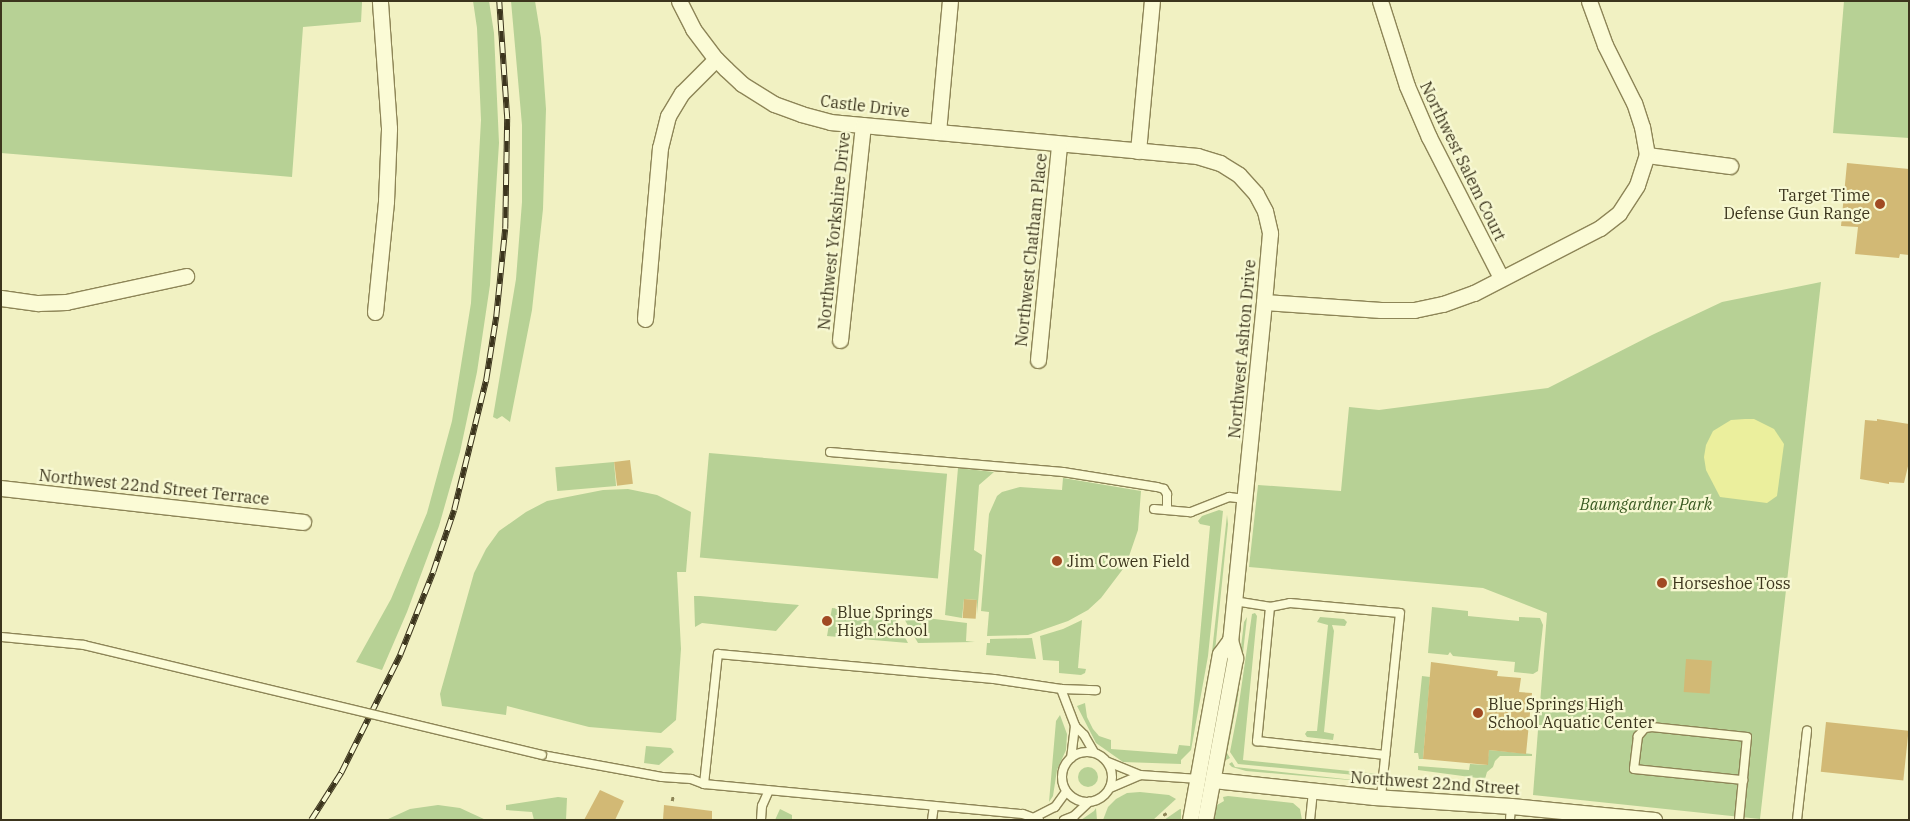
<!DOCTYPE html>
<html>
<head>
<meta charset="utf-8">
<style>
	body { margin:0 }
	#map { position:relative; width:1910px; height:821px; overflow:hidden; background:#f1f1c2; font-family:"IBM Plex Serif",serif }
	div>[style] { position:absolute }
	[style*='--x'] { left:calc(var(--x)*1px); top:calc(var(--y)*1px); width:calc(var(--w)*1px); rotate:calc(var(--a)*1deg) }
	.green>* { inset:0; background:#b7d195; transform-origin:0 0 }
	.round { border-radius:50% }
	.sand>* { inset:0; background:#ebef9d }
	.building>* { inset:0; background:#d2b975; transform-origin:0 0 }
	.path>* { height:2.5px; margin-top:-1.25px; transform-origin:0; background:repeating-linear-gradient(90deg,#8d8557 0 4px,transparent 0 6.5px) }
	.roads { filter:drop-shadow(1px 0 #8d8557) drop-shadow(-1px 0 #8d8557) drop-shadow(0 1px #8d8557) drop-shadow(0 -1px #8d8557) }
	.service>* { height:8px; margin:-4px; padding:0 4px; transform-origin:4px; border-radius:4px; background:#fbfbd6 }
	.service>.ring { margin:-4px; padding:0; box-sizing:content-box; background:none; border:8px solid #fbfbd6; border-radius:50% }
	.minor>* { height:15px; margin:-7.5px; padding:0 7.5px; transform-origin:7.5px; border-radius:7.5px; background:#fbfbd6 }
	.rail>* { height:5.5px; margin-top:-2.75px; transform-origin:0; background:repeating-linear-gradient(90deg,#f7f8d2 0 11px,#3c351d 0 22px); box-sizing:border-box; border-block:1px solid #3c351d }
	.bridges { filter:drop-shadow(1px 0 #8d8557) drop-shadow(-1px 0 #8d8557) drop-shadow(0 1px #8d8557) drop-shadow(0 -1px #8d8557) }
	.service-bridge>* { height:8px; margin:-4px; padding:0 4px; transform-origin:4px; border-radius:4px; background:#fbfbd6 }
	.dots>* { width:14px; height:14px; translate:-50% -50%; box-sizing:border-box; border:2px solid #f7f8d2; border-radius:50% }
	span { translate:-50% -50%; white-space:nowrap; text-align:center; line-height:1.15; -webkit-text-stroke:4.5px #f7f8d2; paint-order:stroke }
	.street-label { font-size:16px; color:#3c351d }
	.poi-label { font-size:16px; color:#3c351d }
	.right { translate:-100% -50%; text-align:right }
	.left { translate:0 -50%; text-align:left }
	.park-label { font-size:16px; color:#3a5a22; font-style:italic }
	.frame { position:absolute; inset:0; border:2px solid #3c351d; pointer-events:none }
</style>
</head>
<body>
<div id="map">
	<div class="green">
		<i style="clip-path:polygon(1px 1px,362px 1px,362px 3px,361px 22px,303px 27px,292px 177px,1px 153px)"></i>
		<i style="clip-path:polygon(473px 1px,489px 1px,494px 33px,499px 143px,490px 285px,477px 372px,460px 452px,439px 526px,407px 612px,382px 670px,356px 662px,391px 599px,427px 513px,452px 421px,471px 303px,481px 120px,477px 28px)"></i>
		<i style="clip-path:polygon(511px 1px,535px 1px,541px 38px,546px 109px,543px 209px,532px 310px,510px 422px,502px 416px,497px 419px,493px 417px,516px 279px,522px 202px,522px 125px)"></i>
		<i style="clip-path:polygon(1844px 1px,1909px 1px,1909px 138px,1833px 133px)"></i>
		<i style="clip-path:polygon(1821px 282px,1760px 819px,1533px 795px,1547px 613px,1483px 588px,1249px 567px,1258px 485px,1341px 491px,1349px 407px,1379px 410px,1548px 388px,1652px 335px,1722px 302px)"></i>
		<i style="left:709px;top:453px;width:239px;height:105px;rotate:5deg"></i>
		<i style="left:614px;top:462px;width:24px;height:59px;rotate:85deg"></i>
		<i style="clip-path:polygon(958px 468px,994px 472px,979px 485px,974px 550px,982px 555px,977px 614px,977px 600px,964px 599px,962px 618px,945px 615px)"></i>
		<i style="clip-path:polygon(1063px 478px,1141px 491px,1138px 530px,1126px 565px,1101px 598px,1088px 610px,1068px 621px,1028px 635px,987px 636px,989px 612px,981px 611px,989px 514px,997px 496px,1002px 492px,1020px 487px,1062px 490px)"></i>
		<i style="clip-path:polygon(628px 489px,657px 495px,691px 512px,686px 572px,677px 572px,681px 649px,676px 720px,661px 733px,589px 727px,507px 706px,506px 715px,442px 706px,440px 694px,474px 573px,486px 549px,499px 531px,526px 512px,547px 501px,603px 490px)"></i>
		<i style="clip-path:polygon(1219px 510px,1223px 511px,1208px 656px,1191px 750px,1181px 760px,1181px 764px,1123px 762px,1096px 743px,1077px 706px,1085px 703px,1087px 717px,1093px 729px,1099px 736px,1111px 740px,1111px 749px,1177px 754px,1179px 745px,1190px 746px,1210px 526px,1200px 524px,1198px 521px,1202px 516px)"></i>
		<i style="clip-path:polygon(1227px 515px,1228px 524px,1214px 661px,1211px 661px)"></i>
		<i style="clip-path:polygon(694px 596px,700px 596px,799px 605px,776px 631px,702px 623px,695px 627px)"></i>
		<i style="clip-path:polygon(1432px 607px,1468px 611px,1468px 616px,1519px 621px,1519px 617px,1540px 618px,1543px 625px,1538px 671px,1533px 674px,1514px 672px,1515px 662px,1453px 656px,1450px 652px,1448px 655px,1428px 653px)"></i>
		<i style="clip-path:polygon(832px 608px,892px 613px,908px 643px,827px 636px)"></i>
		<i style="clip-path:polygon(1255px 613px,1257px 616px,1243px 760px,1378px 774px,1376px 777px,1238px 764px,1230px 752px,1238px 710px,1252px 614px)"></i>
		<i style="clip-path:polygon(902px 615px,967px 623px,966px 641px,975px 642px,918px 643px)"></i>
		<i style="clip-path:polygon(1247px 617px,1240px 680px,1237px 680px,1244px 622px)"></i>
		<i style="clip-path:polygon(1320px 617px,1344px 619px,1347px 622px,1345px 626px,1332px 625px,1334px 631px,1324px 732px,1334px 734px,1333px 740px,1307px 737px,1305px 734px,1307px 731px,1317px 731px,1328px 625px,1317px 622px)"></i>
		<i style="clip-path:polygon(1082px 620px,1078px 668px,1086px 669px,1085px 673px,1081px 675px,1059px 673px,1059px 661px,1043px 660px,1040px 636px,1063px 629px)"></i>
		<i style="clip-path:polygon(1032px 638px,1036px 659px,986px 655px,987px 643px,990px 643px,990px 639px)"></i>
		<i style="clip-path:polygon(1422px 676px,1430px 677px,1423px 759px,1419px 759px,1418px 753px,1414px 753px)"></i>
		<i style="clip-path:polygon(1236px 685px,1239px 685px,1238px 697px,1227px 753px,1230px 758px,1226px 760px,1224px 754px)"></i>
		<i style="clip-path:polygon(1060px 715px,1067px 734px,1066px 750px,1057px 770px,1053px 796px,1049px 802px,1056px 721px)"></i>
		<i style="clip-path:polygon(646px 746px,671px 748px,674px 752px,659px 765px,644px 763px)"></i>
		<i style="clip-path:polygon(1489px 750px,1532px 754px,1532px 756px,1500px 756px,1495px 761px,1493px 767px,1487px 772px,1485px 779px,1418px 770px,1418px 766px,1469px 770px,1470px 764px,1487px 765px)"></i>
		<i style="clip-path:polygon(1232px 762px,1235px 767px,1372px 782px,1246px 771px,1232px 767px,1229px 764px)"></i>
		<i class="round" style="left:1078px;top:767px;width:20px;height:20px"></i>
		<i style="clip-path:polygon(1140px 792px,1169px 795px,1176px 799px,1153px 820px,1103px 820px,1108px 807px,1116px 799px,1127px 793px)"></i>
		<i style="clip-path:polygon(1228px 796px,1293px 803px,1300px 809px,1302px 820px,1213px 820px,1217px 805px,1224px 801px,1223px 797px)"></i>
		<i style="clip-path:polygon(558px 797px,567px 798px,566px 820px,534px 820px,532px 812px,506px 810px,506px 805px)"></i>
		<i style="clip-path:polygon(438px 805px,460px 808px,486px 820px,386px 820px,410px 809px)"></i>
		<i style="clip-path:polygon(1096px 808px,1097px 820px,1081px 820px,1094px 811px)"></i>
		<i style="clip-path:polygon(780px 809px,792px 815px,792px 820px,775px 820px)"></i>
		<i style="clip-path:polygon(1181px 809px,1181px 820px,1164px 820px,1180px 809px)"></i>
	</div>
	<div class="sand">
		<i style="clip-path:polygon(1745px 419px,1754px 419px,1774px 429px,1784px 444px,1777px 496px,1767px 503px,1720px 497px,1706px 470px,1704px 457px,1706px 445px,1713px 431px,1731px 420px)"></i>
	</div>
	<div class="building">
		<i style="clip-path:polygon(1847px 163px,1909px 169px,1909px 255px,1900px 254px,1899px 258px,1855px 254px,1858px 227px,1841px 226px)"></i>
		<i style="clip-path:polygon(1877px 419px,1909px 424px,1909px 462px,1904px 483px,1889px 482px,1889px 484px,1860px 479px,1865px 420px,1877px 421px)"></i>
		<i style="left:630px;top:460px;width:24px;height:16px;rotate:83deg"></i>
		<i style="left:964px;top:599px;width:13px;height:19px;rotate:4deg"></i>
		<i style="left:1686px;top:659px;width:26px;height:33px;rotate:4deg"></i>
		<i style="clip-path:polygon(1431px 662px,1498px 671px,1497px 676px,1521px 678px,1519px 692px,1532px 693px,1526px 754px,1489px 750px,1488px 765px,1423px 759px)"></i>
		<i style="left:1826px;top:722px;width:83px;height:50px;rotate:6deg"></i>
		<i style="clip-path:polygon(600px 790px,624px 801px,615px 820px,584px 820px)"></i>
		<i style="clip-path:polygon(664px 805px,712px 811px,712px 820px,663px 820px)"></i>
	</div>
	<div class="path">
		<i style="--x:672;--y:801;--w:5;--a:-79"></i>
		<i style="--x:1163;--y:815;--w:4;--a:-27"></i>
	</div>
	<div class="roads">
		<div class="service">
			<i style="--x:830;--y:452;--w:234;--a:4.9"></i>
			<i style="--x:1063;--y:472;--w:95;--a:9.1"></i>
			<i style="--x:1157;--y:487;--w:7;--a:16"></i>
			<i style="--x:1164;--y:489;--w:6;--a:59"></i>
			<i style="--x:1167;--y:494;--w:16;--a:90"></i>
			<i style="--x:1154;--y:509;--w:37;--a:5"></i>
			<i style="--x:1191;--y:512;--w:41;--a:-21.5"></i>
			<i style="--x:1229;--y:497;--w:16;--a:7"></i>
			<i style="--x:1234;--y:601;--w:36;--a:9"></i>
			<i style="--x:1270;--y:607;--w:20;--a:-11"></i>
			<i style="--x:1290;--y:603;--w:110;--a:5.2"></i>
			<i style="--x:1400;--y:613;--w:186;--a:95.9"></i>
			<i style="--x:1270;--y:607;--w:135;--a:95.5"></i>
			<i style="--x:1257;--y:741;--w:129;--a:6.2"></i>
			<i style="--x:1061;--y:689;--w:35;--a:2"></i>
			<i style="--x:1075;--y:726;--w:13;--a:45"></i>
			<i style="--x:1084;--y:735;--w:20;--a:60"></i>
			<i class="ring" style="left:1062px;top:752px;width:42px;height:42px"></i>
			<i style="--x:542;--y:755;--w:122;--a:10.4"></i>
			<i style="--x:662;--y:777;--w:29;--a:4"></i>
			<i style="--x:691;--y:779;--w:14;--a:21"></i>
			<i style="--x:704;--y:784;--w:320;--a:5.4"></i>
			<i style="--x:1023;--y:814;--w:17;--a:21"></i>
			<i style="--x:1108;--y:762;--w:35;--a:22"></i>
			<i style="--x:1140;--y:775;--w:59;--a:3.9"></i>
			<i style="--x:704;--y:784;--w:131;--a:-83.9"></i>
			<i style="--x:718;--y:654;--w:277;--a:5.2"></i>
			<i style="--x:994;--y:679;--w:68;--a:8.5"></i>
			<i style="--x:1061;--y:689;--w:40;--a:69"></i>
			<i style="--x:1075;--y:726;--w:32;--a:97"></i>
			<i style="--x:1110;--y:788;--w:33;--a:-23"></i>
			<i style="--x:1035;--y:817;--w:22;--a:-27"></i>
			<i style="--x:1055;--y:807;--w:19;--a:-54"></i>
			<i style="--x:761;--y:820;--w:14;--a:-86"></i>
			<i style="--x:762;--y:806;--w:17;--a:-66"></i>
			<i style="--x:932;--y:820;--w:14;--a:-82"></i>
			<i style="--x:1064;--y:820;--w:11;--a:-22"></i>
			<i style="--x:1074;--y:816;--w:21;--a:-43"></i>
			<i style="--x:1310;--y:820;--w:29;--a:-84"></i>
			<i style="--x:1510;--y:820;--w:14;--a:-86"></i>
			<i style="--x:1739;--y:820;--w:83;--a:-84.5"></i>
			<i style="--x:1747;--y:737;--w:96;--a:-174"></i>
			<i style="--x:1652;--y:727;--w:7;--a:172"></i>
			<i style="--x:1645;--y:728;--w:11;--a:131"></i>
			<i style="--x:1638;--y:736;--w:33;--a:97"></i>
			<i style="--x:1634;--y:769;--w:110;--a:5.8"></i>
			<i style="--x:1797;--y:820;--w:90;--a:-83.6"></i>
		</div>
		<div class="minor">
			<i style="--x:679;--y:1;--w:31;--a:63"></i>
			<i style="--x:693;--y:29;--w:38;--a:53"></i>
			<i style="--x:716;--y:59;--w:14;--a:45"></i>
			<i style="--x:726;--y:69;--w:22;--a:43"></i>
			<i style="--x:742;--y:84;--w:38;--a:32"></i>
			<i style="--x:774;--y:104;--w:29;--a:20"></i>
			<i style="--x:801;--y:114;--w:30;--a:15"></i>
			<i style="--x:830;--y:122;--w:369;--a:5.3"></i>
			<i style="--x:1197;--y:156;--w:24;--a:17"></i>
			<i style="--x:1220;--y:163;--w:22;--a:32"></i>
			<i style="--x:1239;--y:175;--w:25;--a:48"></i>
			<i style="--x:1256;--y:194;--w:19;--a:62"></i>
			<i style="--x:1265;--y:211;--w:23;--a:77"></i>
			<i style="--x:1270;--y:233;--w:69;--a:95"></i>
			<i style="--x:1264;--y:302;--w:340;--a:95.7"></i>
			<i style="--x:1230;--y:640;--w:19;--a:74"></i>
			<i style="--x:1235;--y:658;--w:165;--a:100.5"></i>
			<i style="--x:1380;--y:1;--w:89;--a:72.4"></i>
			<i style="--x:1407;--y:86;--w:56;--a:66.7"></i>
			<i style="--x:1429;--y:137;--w:158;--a:62.9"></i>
			<i style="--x:938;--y:132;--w:132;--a:-84.8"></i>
			<i style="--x:1138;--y:151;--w:151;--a:-84.7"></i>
			<i style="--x:1647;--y:155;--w:84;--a:7.5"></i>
			<i style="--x:1;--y:298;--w:37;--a:8"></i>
			<i style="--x:38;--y:303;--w:28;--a:-2"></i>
			<i style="--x:66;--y:302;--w:123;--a:-12.2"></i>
			<i style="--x:1264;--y:302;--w:117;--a:3.9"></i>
			<i style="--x:1381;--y:310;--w:33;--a:0"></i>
			<i style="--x:1414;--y:310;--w:30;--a:-12"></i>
			<i style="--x:1443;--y:304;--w:33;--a:-20"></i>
			<i style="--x:1474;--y:293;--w:142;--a:-27.3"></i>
			<i style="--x:1600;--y:228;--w:24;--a:-38"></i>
			<i style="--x:1619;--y:213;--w:33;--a:-57"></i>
			<i style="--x:1637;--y:185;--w:32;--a:-72"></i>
			<i style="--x:1647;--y:155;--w:28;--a:-100"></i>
			<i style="--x:1642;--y:127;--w:25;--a:-108"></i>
			<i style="--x:1634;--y:103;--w:65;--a:-116.6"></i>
			<i style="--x:1605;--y:45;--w:47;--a:-110"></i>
			<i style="--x:375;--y:312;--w:112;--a:-84.3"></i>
			<i style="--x:386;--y:201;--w:73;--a:-87.6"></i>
			<i style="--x:389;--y:128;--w:127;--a:-94.1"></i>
			<i style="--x:645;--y:319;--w:172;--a:-85"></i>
			<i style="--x:660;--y:148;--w:33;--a:-76"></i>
			<i style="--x:668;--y:116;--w:27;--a:-59"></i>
			<i style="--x:682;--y:93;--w:48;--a:-45"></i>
			<i style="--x:840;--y:340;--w:216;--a:-83.9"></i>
			<i style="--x:1038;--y:360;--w:217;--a:-84.4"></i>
			<i style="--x:1;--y:488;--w:304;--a:6.4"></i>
			<i style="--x:1213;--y:780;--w:162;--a:6"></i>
			<i style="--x:1374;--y:797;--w:137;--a:3.8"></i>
			<i style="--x:1511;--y:806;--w:144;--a:5.6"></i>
			<i style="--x:1190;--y:820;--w:169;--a:-79.8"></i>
			<i style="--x:1220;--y:654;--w:17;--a:-54"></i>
		</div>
	</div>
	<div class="rail">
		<i style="--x:311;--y:820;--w:56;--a:-57.4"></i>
		<i style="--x:341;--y:773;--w:132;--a:-63.4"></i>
		<i style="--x:400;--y:655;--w:89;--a:-68.3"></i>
		<i style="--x:433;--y:572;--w:65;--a:-71.3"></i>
		<i style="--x:454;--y:510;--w:134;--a:-76.2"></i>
		<i style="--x:486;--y:380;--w:64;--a:-81"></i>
		<i style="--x:496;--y:317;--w:88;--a:-84.2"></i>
		<i style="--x:505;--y:229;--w:110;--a:-89"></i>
		<i style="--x:507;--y:119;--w:118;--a:-93.9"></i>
	</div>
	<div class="bridges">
		<div class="service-bridge">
			<i style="--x:1;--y:637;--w:83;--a:5.5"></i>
			<i style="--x:84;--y:645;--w:471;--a:13.5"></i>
		</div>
	</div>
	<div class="dots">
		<i style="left:1880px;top:204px;background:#a14a23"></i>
		<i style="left:1057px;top:561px;background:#a14a23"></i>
		<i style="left:1662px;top:583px;background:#a14a23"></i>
		<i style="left:827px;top:621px;background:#a14a23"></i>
		<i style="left:1478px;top:713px;background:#a14a23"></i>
	</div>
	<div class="street-label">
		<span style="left:865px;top:106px;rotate:7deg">Castle Drive</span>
		<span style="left:1463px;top:161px;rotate:64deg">Northwest Salem Court</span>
		<span style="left:834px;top:231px;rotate:-84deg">Northwest Yorkshire Drive</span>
		<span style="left:1031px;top:250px;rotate:-84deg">Northwest Chatham Place</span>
		<span style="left:1242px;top:349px;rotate:-85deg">Northwest Ashton Drive</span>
		<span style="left:154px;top:487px;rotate:6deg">Northwest 22nd Street Terrace</span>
		<span style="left:1435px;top:783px;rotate:4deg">Northwest 22nd Street</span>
	</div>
	<div class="poi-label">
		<span class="right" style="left:1870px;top:204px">Target Time<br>Defense Gun Range</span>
		<span class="left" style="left:1067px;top:561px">Jim Cowen Field</span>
		<span class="left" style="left:1672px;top:583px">Horseshoe Toss</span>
		<span class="left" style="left:837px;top:621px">Blue Springs<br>High School</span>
		<span class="left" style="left:1488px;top:713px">Blue Springs High<br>School Aquatic Center</span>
	</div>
	<div class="park-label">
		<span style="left:1646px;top:504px">Baumgardner Park</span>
	</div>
	<div class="frame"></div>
</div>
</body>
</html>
